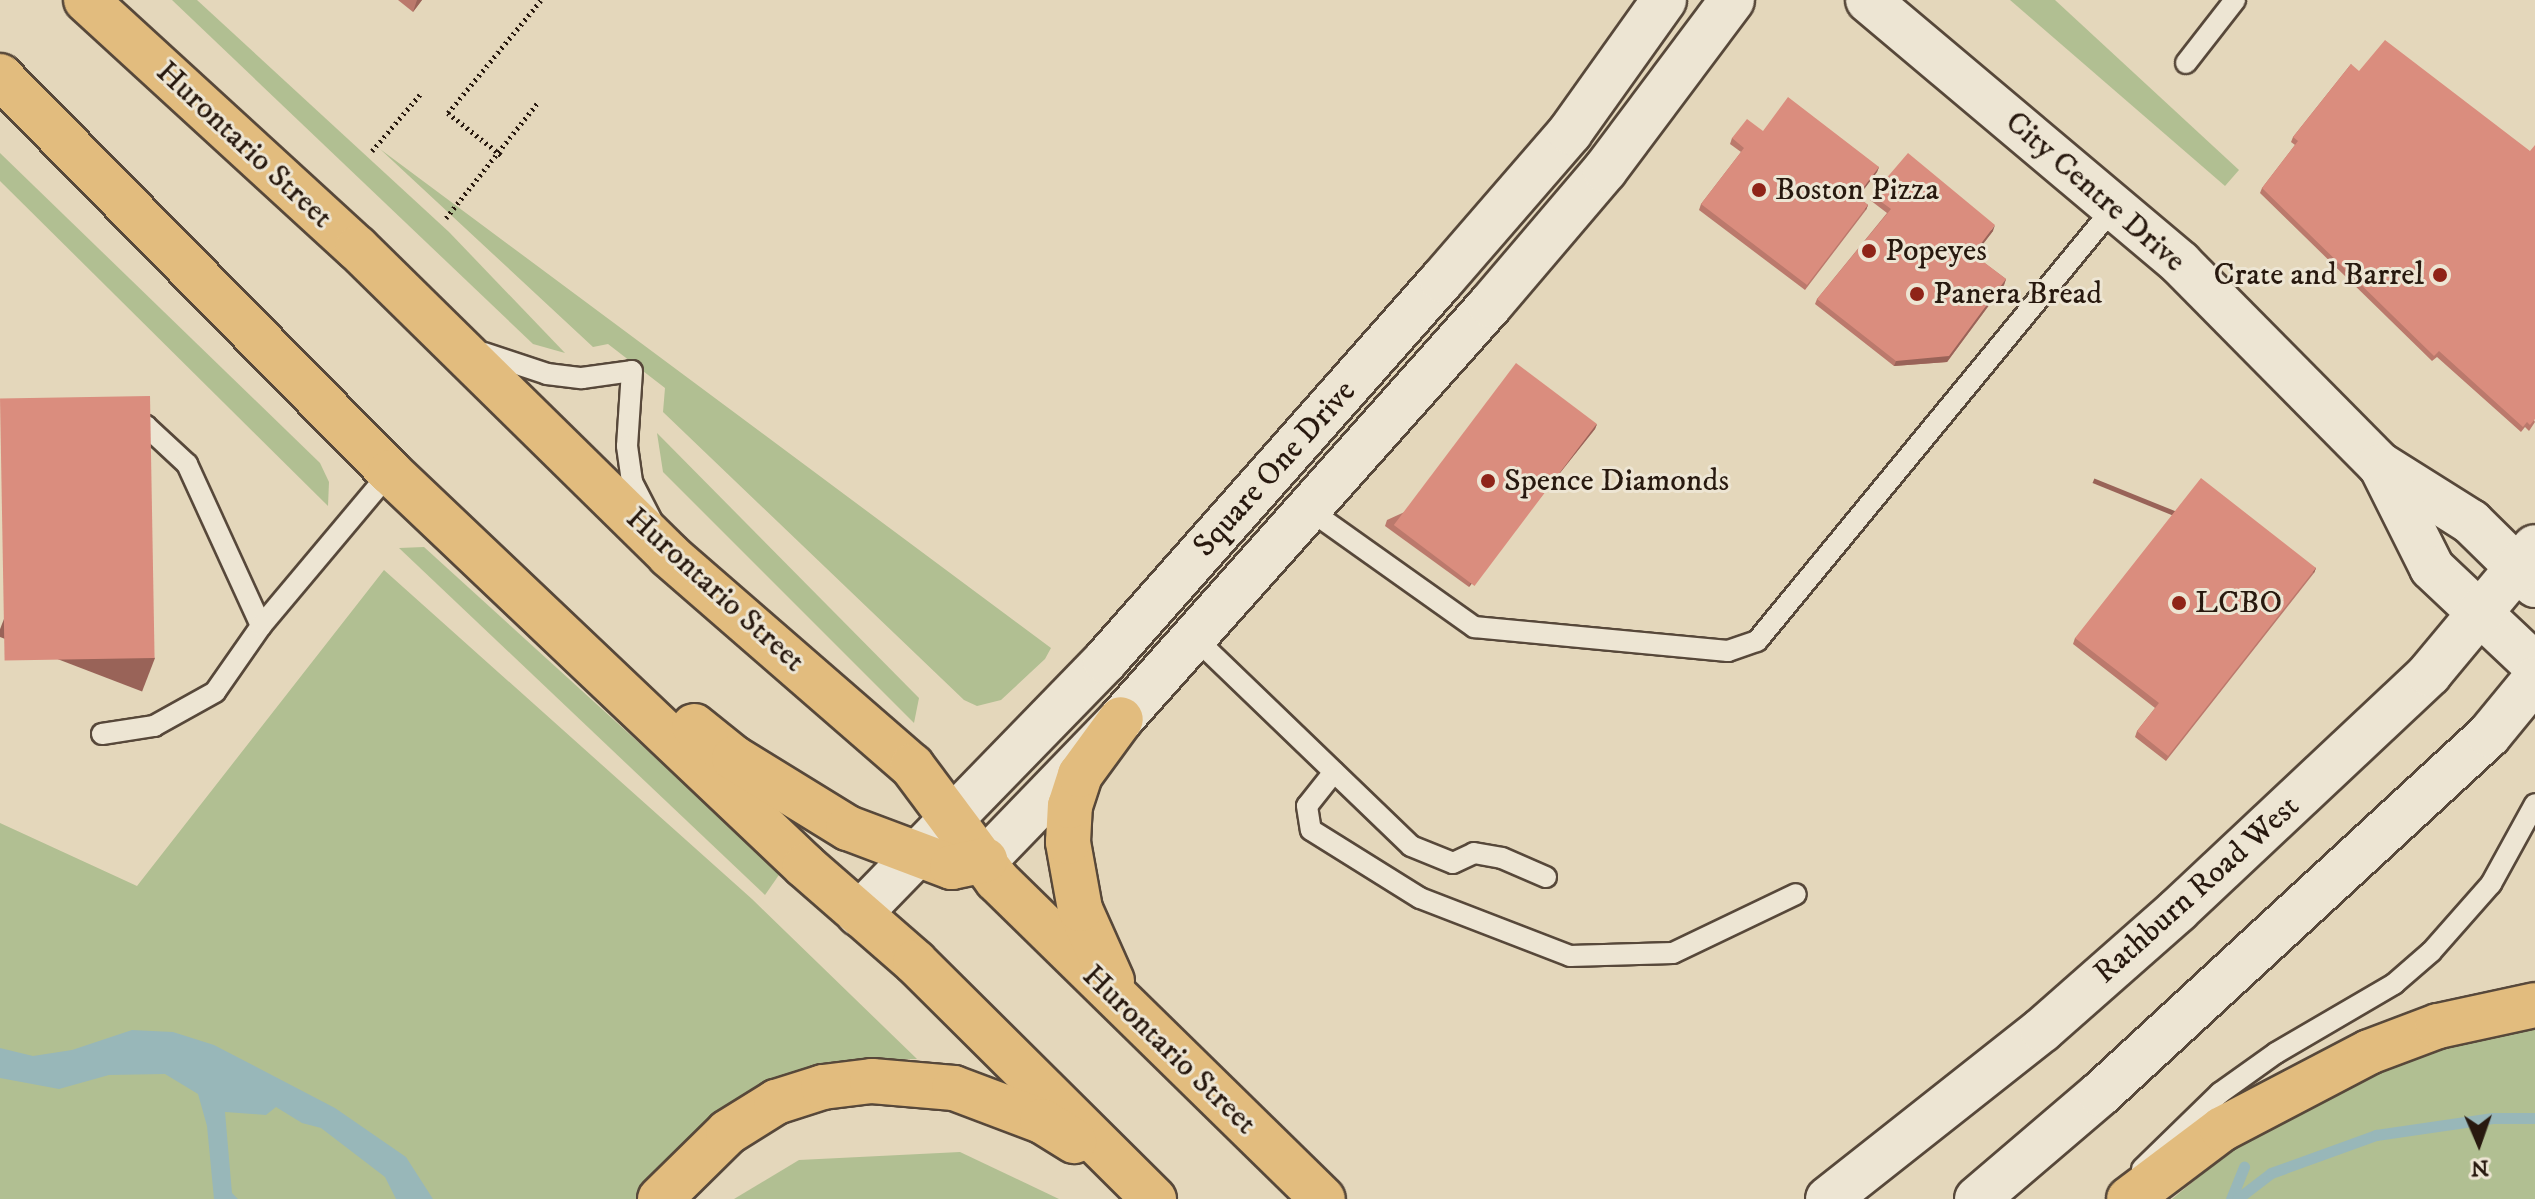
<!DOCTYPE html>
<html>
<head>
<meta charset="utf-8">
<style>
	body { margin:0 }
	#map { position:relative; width:2535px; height:1199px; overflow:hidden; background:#e4d7bb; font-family:"IM FELL DW Pica",serif }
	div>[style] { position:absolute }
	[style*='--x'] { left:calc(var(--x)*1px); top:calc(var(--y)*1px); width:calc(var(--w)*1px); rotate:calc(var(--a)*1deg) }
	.green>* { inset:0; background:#b1bf92 }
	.water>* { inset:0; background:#98b7b9 }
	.stream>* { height:11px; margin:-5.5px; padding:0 5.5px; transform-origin:5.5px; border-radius:5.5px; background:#98b7b9 }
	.path>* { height:5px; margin-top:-2.5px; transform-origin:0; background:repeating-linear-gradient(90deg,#28190f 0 2px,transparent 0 6px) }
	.roads { filter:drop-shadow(2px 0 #57483a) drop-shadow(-2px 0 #57483a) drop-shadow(0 2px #57483a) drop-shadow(0 -2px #57483a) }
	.service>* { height:20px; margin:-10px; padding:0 10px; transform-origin:10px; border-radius:10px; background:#ede5d3 }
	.tertiary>* { height:44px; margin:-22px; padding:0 22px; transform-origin:22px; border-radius:22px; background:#ede5d3 }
	.primary>* { height:44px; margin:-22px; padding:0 22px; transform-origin:22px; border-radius:22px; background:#e2bc7e }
	.wall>* { inset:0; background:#bb796c }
	.shaded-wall>* { inset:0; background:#996358; transform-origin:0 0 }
	.building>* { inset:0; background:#da8d7e; transform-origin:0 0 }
	.dots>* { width:22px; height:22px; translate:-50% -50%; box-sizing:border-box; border:4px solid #ede5d3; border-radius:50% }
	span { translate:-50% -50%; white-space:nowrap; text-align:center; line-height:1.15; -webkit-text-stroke:6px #ede5d3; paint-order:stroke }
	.street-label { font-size:32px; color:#28190f }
	.poi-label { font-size:32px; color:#28190f }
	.left { translate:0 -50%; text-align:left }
	.right { translate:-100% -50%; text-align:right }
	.north { position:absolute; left:2439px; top:1103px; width:80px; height:80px; -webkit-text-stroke:6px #ede5d3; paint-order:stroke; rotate:178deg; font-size:22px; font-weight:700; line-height:32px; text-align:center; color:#28190f }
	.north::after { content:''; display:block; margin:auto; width:28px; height:36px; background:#28190f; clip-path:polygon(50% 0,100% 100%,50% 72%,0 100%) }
</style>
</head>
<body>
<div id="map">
	<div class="green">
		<i style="clip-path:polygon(172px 0,197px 0,449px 232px,565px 353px,533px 344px)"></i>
		<i style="clip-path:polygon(2010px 0,2055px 0,2239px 170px,2225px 186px)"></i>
		<i style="clip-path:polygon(380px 149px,1051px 648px,1045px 659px,1001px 700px,977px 706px,964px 700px,663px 412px,665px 388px,608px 344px,593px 347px)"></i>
		<i style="clip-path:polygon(0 153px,320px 463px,329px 482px,328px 506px,0 181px)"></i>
		<i style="clip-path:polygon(657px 433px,919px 698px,914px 723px,663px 472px)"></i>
		<i style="clip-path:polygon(424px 547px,781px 872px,765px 895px,399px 548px)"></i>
		<i style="clip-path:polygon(384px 570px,752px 899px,917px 1059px,873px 1060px,642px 1199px,0 1199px,0 823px,137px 886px)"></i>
		<i style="clip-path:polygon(2535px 1028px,2535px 1199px,2172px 1199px,2245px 1139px,2411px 1056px)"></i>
		<i style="clip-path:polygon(960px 1152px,1059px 1199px,734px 1199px,799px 1160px)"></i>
	</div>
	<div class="water">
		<i style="clip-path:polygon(132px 1030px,173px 1032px,214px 1045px,335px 1108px,406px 1157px,433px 1199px,396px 1199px,385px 1177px,321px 1128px,302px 1123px,276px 1107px,266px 1115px,225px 1112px,232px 1193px,238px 1199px,214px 1199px,207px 1126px,198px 1094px,165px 1074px,109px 1075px,59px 1089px,0 1078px,0 1048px,33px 1056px,72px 1050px)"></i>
	</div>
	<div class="stream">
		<i style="--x:2231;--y:1199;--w:35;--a:-68"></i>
		<i style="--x:2237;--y:1199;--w:43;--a:-37.4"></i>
		<i style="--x:2271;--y:1173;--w:112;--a:-19.9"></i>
		<i style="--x:2376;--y:1135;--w:118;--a:-8.3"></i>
		<i style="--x:2493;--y:1118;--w:42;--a:0"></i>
	</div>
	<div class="path">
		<i style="--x:372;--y:151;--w:77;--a:-49.7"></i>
		<i style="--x:501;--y:155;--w:68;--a:-141.6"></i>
		<i style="--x:448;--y:113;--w:146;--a:-50.5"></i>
		<i style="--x:446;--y:218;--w:149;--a:-51.5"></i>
	</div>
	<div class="roads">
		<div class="service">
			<i style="--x:2186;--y:63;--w:80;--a:-52.1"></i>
			<i style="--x:484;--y:353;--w:66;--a:18.4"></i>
			<i style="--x:547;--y:374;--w:35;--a:7"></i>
			<i style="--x:582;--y:378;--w:50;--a:-8"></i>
			<i style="--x:632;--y:371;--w:75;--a:93.8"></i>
			<i style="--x:627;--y:446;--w:36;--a:82"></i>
			<i style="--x:632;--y:482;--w:42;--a:62.8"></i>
			<i style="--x:126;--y:417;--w:22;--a:24"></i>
			<i style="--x:146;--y:426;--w:56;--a:42.8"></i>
			<i style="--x:187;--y:464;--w:178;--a:65.4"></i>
			<i style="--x:1308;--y:509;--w:204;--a:35.4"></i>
			<i style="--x:1474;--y:627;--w:255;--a:5.4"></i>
			<i style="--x:1728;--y:651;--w:31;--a:-19"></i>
			<i style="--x:1757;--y:641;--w:563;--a:-50.55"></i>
			<i style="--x:1194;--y:637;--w:301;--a:43.9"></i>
			<i style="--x:1411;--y:846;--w:45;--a:22"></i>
			<i style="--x:1453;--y:863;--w:23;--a:-25"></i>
			<i style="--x:1474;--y:853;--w:28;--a:10"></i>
			<i style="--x:1502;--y:858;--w:48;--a:23.4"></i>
			<i style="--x:102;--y:734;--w:53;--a:-8.7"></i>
			<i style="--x:154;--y:726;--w:70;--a:-29.1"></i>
			<i style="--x:215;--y:692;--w:80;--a:-55.1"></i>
			<i style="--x:261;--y:626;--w:201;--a:-50"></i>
			<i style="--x:1334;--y:772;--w:43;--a:128.5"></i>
			<i style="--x:1307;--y:806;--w:24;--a:81"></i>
			<i style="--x:1311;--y:830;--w:128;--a:32"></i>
			<i style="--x:1420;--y:898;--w:161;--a:21.1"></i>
			<i style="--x:1570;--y:956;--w:103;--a:-1.7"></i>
			<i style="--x:1673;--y:953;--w:136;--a:-25.6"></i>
			<i style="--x:2142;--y:1169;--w:109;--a:-44.3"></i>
			<i style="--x:2220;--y:1093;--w:69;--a:-35.5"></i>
			<i style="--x:2276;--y:1053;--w:137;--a:-30.3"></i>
			<i style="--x:2394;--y:984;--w:49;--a:-40.9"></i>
			<i style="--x:2431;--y:952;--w:91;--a:-48.6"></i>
			<i style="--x:2491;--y:884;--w:91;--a:-61.2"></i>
		</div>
		<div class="tertiary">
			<i style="--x:1868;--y:0;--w:408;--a:40.1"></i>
			<i style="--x:2180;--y:263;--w:283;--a:45.3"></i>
			<i style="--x:2379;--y:464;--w:109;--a:32.2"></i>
			<i style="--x:2471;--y:522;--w:90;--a:44.5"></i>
			<i style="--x:2381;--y:466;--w:114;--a:63.4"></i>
			<i style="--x:2432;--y:568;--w:141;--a:43.3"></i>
			<i style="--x:985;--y:860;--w:196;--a:-46"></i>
			<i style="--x:1121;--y:719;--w:555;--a:-48.29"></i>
			<i style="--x:1490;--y:305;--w:177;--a:-49.6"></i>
			<i style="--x:1605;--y:170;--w:212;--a:-53.2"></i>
			<i style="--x:859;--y:914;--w:353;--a:-45.8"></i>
			<i style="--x:1105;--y:661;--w:509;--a:-48.51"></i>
			<i style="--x:1442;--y:280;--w:196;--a:-49.1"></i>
			<i style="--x:1570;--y:132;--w:162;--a:-54.5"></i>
			<i style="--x:1828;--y:1199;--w:273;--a:-38.3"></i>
			<i style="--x:2042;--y:1030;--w:181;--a:-41.4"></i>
			<i style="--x:2178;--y:910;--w:345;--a:-43.2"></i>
			<i style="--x:2429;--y:674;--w:165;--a:-50.2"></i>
			<i style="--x:1977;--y:1199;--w:162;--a:-40.5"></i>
			<i style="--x:2100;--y:1094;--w:529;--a:-42.7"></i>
			<i style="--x:2489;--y:735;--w:72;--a:-50.6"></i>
		</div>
		<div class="primary">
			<i style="--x:86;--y:0;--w:367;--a:42.5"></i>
			<i style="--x:357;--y:248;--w:438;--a:44.5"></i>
			<i style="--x:669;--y:555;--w:322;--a:41"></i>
			<i style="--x:912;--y:766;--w:142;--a:53.3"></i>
			<i style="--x:997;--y:880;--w:456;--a:44.4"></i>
			<i style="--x:0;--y:76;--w:556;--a:45.44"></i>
			<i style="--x:390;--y:472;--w:572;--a:43.51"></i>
			<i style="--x:805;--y:866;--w:146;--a:41.1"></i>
			<i style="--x:915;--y:962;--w:337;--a:44.8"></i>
			<i style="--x:694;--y:726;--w:51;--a:38.7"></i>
			<i style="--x:734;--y:758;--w:134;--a:31.6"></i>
			<i style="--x:848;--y:828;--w:111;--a:20.6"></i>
			<i style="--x:952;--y:867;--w:34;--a:-12"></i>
			<i style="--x:1112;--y:981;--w:79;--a:-114"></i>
			<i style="--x:1080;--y:909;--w:68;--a:-100.2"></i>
			<i style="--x:1068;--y:842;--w:36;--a:-87"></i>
			<i style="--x:1070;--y:806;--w:33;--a:-72"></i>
			<i style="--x:1080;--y:775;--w:69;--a:-53.8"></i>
			<i style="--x:660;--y:1199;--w:95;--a:-44.6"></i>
			<i style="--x:728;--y:1132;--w:57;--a:-32"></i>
			<i style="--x:776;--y:1102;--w:49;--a:-17.7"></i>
			<i style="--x:823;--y:1087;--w:49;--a:-7"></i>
			<i style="--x:872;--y:1081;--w:82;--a:4.9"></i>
			<i style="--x:954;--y:1088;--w:94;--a:20.6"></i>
			<i style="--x:1042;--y:1121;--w:38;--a:32"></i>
			<i style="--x:2129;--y:1199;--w:116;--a:-37"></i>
			<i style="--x:2222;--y:1129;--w:166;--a:-27.6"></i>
			<i style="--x:2369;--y:1052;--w:74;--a:-20.6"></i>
			<i style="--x:2438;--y:1026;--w:99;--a:-12.2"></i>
		</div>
	</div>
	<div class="wall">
		<i style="clip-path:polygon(398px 0,422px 0,413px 12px)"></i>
		<i style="clip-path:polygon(2351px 64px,2535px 422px,2529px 431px,2525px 427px,2521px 432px,2437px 357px,2432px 361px,2260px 193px,2262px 188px,2295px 145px,2291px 142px,2293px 137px)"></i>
		<i style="clip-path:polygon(1763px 131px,1879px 167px,1877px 172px,1858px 197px,1868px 205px,1866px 210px,1805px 290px,1699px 210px,1701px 204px,1741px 152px,1730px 144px,1732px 138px)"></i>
		<i style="clip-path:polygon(1872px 195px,1993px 231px,1974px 255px,2006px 279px,2004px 285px,1947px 362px,1894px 366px,1815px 304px,1817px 299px,1887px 213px,1870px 200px)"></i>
		<i style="clip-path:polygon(1597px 424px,1595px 429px,1469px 587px,1385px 526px,1387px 520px)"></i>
		<i style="clip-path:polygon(2316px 568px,2314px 573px,2166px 761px,2135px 737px,2137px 731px,2155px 708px,2073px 644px,2075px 638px)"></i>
	</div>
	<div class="shaded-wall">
		<i style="clip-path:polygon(417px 0,422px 0,413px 12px)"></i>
		<i style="clip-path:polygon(1879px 167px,1877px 172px,1855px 201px,1857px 196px)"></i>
		<i style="left:1868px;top:205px;width:5px;height:101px;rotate:112deg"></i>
		<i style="clip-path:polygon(1995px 225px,1993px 231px,1971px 260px,1973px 254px)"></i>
		<i style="clip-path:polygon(2006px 279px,2004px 285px,1947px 362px,1894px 366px,1896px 361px)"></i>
		<i style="clip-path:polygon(1597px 424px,1595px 429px,1469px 587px,1471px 581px)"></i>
		<i style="left:2316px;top:568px;width:5px;height:239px;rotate:112deg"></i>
		<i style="left:155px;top:658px;width:36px;height:155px;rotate:111deg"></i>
	</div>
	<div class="building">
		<i style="clip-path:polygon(2385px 40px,2530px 151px,2535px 145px,2535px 419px,2530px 425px,2527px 422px,2523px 427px,2439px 351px,2434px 356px,2262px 188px,2298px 141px,2293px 137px,2351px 64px,2359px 71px)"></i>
		<i style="clip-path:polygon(1788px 97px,1879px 167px,1857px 196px,1868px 205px,1807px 285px,1701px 204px,1744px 148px,1732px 138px,1747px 119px,1763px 131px)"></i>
		<i style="clip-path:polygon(1908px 153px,1995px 225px,1973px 254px,2006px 279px,1949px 356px,1896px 361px,1817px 299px,1891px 209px,1872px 195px)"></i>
		<i style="left:1516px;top:363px;width:101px;height:203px;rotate:37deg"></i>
		<i style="left:150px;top:396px;width:262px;height:150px;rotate:89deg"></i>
		<i style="clip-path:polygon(2201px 478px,2316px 568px,2168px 756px,2137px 731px,2159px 703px,2075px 638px)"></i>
	</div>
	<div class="dots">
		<i style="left:1759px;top:190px;background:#8f2418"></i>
		<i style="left:1869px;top:251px;background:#8f2418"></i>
		<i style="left:2440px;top:275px;background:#8f2418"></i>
		<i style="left:1917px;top:294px;background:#8f2418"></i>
		<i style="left:1488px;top:481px;background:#8f2418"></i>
		<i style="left:2179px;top:603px;background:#8f2418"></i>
	</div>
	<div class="street-label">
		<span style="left:244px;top:145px;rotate:43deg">Hurontario Street</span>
		<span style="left:2095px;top:192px;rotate:41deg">City Centre Drive</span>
		<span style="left:1275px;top:469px;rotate:-48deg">Square One Drive</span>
		<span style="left:715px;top:590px;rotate:42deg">Hurontario Street</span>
		<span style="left:2197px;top:890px;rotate:-42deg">Rathburn Road West</span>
		<span style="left:1169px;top:1050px;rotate:44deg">Hurontario Street</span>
	</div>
	<div class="poi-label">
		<span class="left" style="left:1775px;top:190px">Boston Pizza</span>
		<span class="left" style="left:1885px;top:251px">Popeyes</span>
		<span class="right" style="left:2424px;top:275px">Crate and Barrel</span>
		<span class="left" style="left:1933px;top:294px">Panera Bread</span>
		<span class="left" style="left:1504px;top:481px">Spence Diamonds</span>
		<span class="left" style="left:2195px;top:603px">LCBO</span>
	</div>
	<div class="north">N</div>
</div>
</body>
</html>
